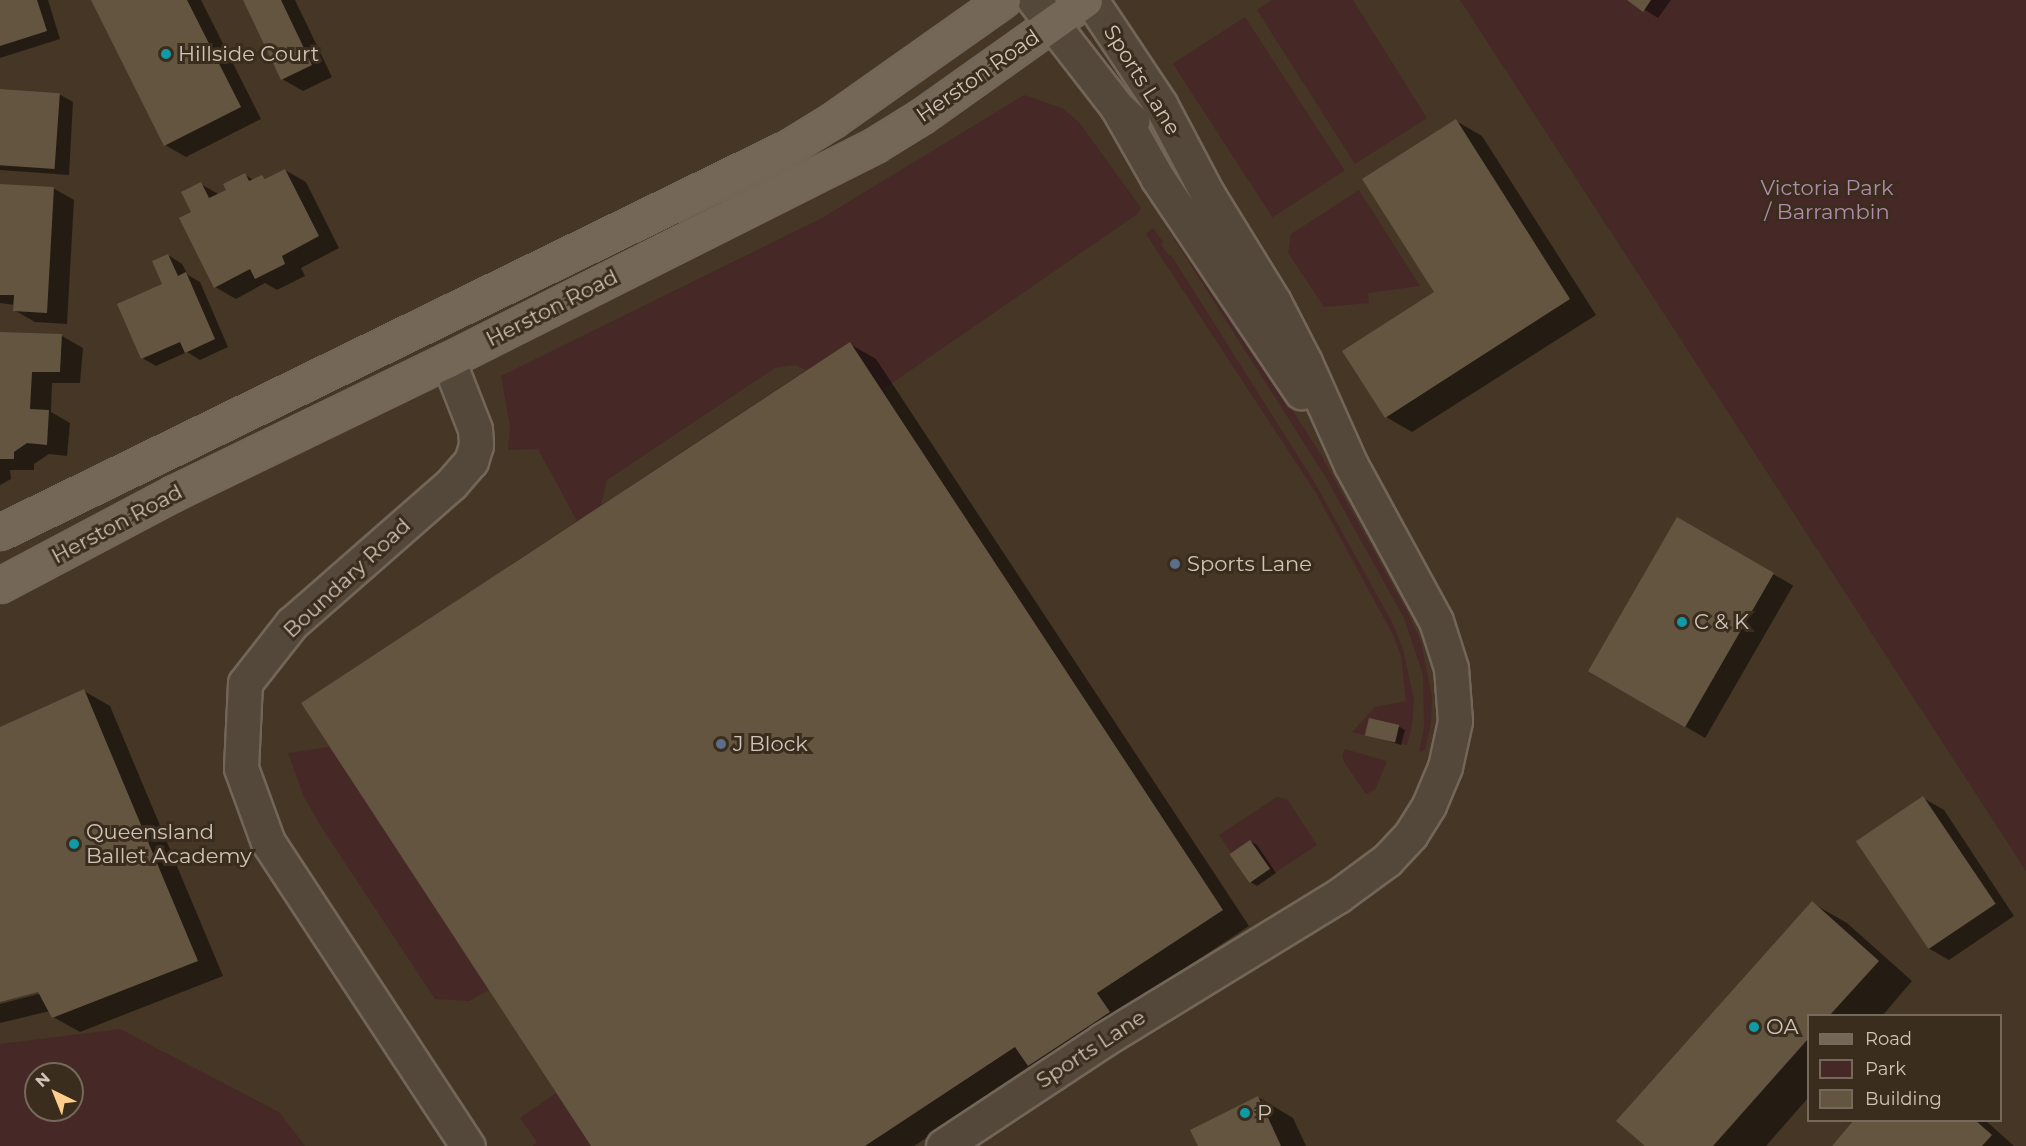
<!DOCTYPE html>
<html>
<head>
<meta charset="utf-8">
<style>
	body { margin:0 }
	#map { position:relative; width:2026px; height:1146px; overflow:hidden; background:#453625; font-family:Montserrat,sans-serif }
	div>[style] { position:absolute }
	[style*='--x'] { left:calc(var(--x)*1px); top:calc(var(--y)*1px); width:calc(var(--w)*1px); rotate:calc(var(--a)*1deg) }
	.green>* { inset:0; background:#462927; transform-origin:0 0 }
	.shadow>* { inset:0; background:#0007; transform-origin:0 0 }
	.building>* { inset:0; background:#645541; transform-origin:0 0 }
	.roads { filter:drop-shadow(2px 0 #726659) drop-shadow(-2px 0 #726659) drop-shadow(0 2px #726659) drop-shadow(0 -2px #726659) }
	.minor>* { height:33px; margin:-16.5px; padding:0 16.5px; transform-origin:16.5px; border-radius:16.5px; background:#54483a }
	.major>* { height:33px; margin:-16.5px; padding:0 16.5px; transform-origin:16.5px; border-radius:16.5px; background:#746758 }
	.dots>* { width:16px; height:16px; translate:-50% -50%; box-sizing:border-box; border:3px solid #3a2d1e; border-radius:50% }
	span { translate:-50% -50%; white-space:nowrap; text-align:center; line-height:1.15; -webkit-text-stroke:6px #3a2d1e; paint-order:stroke }
	.poi-label { font-size:21px; color:#cec4b8 }
	.left { translate:0 -50%; text-align:left }
	.street-label { font-size:21px; color:#cec4b8 }
	.park-label { font-size:21px; color:#b38aac }
	.legend { position:absolute; left:1807px; top:1014px; width:195px; height:108px; box-sizing:border-box; background:#3a2d1e; border:2px solid #75695c; margin:0; padding:8px 10px; list-style:none; font-size:18px; color:#cec4b8 }
	.legend li { display:flex; align-items:center; gap:12px; height:30px }
	.legend b { width:30px; border:2px solid #75695c }
	.north { position:absolute; left:24px; top:1062px; width:60px; height:60px; box-sizing:border-box; background:#3a2d1e; border:2px solid #75695c; border-radius:50%; rotate:317deg; font-size:16px; font-weight:700; line-height:24px; text-align:center; color:#cec4b8 }
	.north::after { content:''; display:block; margin:auto; width:21px; height:27px; background:#ffcd8b; clip-path:polygon(50% 0,100% 100%,50% 72%,0 100%) }
</style>
</head>
<body>
<div id="map">
	<div class="green">
		<i style="clip-path:polygon(1272px 0,1353px 0,1427px 118px,1355px 164px,1257px 10px)"></i>
		<i style="clip-path:polygon(1460px 0,2026px 0,2026px 871px,1659px 306px)"></i>
		<i style="left:1245px;top:17px;width:183px;height:86px;rotate:57deg"></i>
		<i style="clip-path:polygon(evenodd,1024px 95px,1062px 108px,1079px 122px,1141px 208px,1136px 215px,882px 390px,1223px 910px,1097px 993px,1110px 1012px,1028px 1066px,1015px 1048px,865px 1146px,533px 1146px,537px 1142px,520px 1118px,556px 1093px,489px 990px,469px 1001px,435px 999px,320px 825px,304px 797px,288px 753px,329px 747px,301px 703px,577px 521px,538px 449px,508px 450px,510px 426px,501px 376px,822px 218px,1024px 95px,796px 365px,806px 370px,601px 505px,607px 480px,775px 368px,796px 365px)"></i>
		<i style="clip-path:polygon(1359px 190px,1420px 286px,1368px 293px,1369px 303px,1324px 307px,1288px 253px,1291px 234px)"></i>
		<i style="clip-path:polygon(1162px 220px,1173px 223px,1321px 455px,1409px 615px,1421px 642px,1432px 697px,1431px 723px,1425px 750px,1419px 752px,1424px 728px,1423px 675px,1404px 618px,1325px 476px)"></i>
		<i style="clip-path:polygon(1153px 228px,1163px 242px,1161px 244px,1169px 256px,1171px 255px,1315px 483px,1393px 624px,1403px 649px,1414px 700px,1412px 725px,1407px 745px,1394px 742px,1398px 725px,1369px 718px,1364px 735px,1352px 732px,1375px 707px,1406px 701px,1401px 656px,1393px 635px,1316px 493px,1146px 234px)"></i>
		<i style="clip-path:polygon(1345px 749px,1387px 761px,1375px 790px,1366px 794px,1344px 762px,1342px 756px)"></i>
		<i style="clip-path:polygon(1277px 797px,1287px 799px,1317px 845px,1273px 874px,1250px 840px,1231px 853px,1219px 835px)"></i>
		<i style="clip-path:polygon(evenodd,120px 1029px,279px 1112px,305px 1146px,0 1146px,0 1044px,120px 1029px,36px 1074px,72px 1074px,72px 1110px,36px 1110px,36px 1074px)"></i>
	</div>
	<div class="shadow">
		<i style="clip-path:polygon(0 0,48px 0,60px 39px,0 58px)"></i>
		<i style="clip-path:polygon(92px 0,201px 0,261px 119px,186px 157px,165px 145px)"></i>
		<i style="clip-path:polygon(245px 0,295px 0,332px 77px,303px 91px,282px 79px)"></i>
		<i style="clip-path:polygon(1629px 0,1671px 0,1658px 18px)"></i>
		<i style="clip-path:polygon(0 90px,59px 94px,73px 102px,69px 175px,0 170px)"></i>
		<i style="clip-path:polygon(1456px 121px,1482px 136px,1596px 315px,1412px 432px,1386px 417px,1436px 292px)"></i>
		<i style="clip-path:polygon(285px 170px,306px 182px,339px 248px,301px 268px,305px 276px,277px 290px,265px 283px,236px 299px,215px 287px,194px 213px,201px 184px,220px 195px,245px 175px,254px 180px,262px 176px,268px 180px)"></i>
		<i style="clip-path:polygon(0 186px,53px 188px,74px 200px,67px 324px,35px 322px,14px 310px,15px 305px,0 303px)"></i>
		<i style="clip-path:polygon(168px 255px,182px 264px,188px 275px,200px 282px,228px 347px,200px 360px,187px 352px,156px 366px,142px 358px,164px 284px)"></i>
		<i style="clip-path:polygon(0 333px,62px 336px,83px 348px,80px 383px,52px 383px,51px 412px,70px 423px,67px 456px,49px 454px,34px 464px,34px 470px,10px 470px,11px 479px,0 485px)"></i>
		<i style="clip-path:polygon(850px 344px,876px 359px,1249px 926px,1123px 1009px,1135px 1028px,1033px 1068px,914px 1146px,593px 1146px)"></i>
		<i style="left:1678px;top:519px;width:133px;height:176px;rotate:30deg"></i>
		<i style="clip-path:polygon(84px 691px,110px 706px,223px 976px,80px 1032px,53px 1017px,50px 1011px,0 1023px,0 1004px,46px 992px,45px 989px,0 1000px,0 729px)"></i>
		<i style="clip-path:polygon(1398px 726px,1405px 730px,1401px 745px,1366px 734px)"></i>
		<i style="clip-path:polygon(1923px 798px,1944px 810px,2014px 916px,1949px 960px,1928px 948px)"></i>
		<i style="clip-path:polygon(1250px 841px,1257px 845px,1276px 873px,1257px 886px,1250px 882px)"></i>
		<i style="clip-path:polygon(1812px 903px,1847px 923px,1912px 981px,1882px 1016px,1808px 1016px,1808px 1098px,1766px 1146px,1647px 1146px)"></i>
		<i style="clip-path:polygon(1258px 1097px,1293px 1118px,1306px 1146px,1200px 1146px)"></i>
		<i style="clip-path:polygon(1856px 1120px,1985px 1120px,2014px 1146px,1834px 1146px)"></i>
	</div>
	<div class="building">
		<i style="clip-path:polygon(0 0,37px 0,47px 31px,0 46px)"></i>
		<i style="clip-path:polygon(91px 0,187px 0,241px 107px,164px 146px)"></i>
		<i style="clip-path:polygon(243px 0,281px 0,312px 65px,281px 80px)"></i>
		<i style="clip-path:polygon(1627px 0,1651px 0,1643px 12px)"></i>
		<i style="left:0;top:89px;width:60px;height:76px;rotate:4deg"></i>
		<i style="clip-path:polygon(1456px 119px,1570px 299px,1385px 418px,1342px 351px,1434px 292px,1362px 179px)"></i>
		<i style="clip-path:polygon(285px 169px,319px 236px,282px 256px,285px 264px,255px 279px,250px 269px,214px 288px,179px 218px,191px 212px,181px 192px,201px 182px,209px 198px,226px 190px,223px 184px,245px 173px,249px 181px,262px 175px,265px 179px)"></i>
		<i style="clip-path:polygon(0 184px,54px 187px,47px 313px,13px 311px,14px 295px,0 295px)"></i>
		<i style="clip-path:polygon(168px 254px,178px 276px,186px 272px,215px 339px,185px 353px,180px 342px,141px 359px,117px 304px,162px 284px,152px 261px)"></i>
		<i style="clip-path:polygon(0 332px,62px 334px,60px 372px,32px 372px,30px 409px,49px 410px,47px 445px,27px 443px,14px 452px,14px 459px,0 459px)"></i>
		<i style="clip-path:polygon(850px 342px,1223px 910px,1097px 993px,1110px 1012px,1028px 1066px,1015px 1047px,865px 1146px,591px 1146px,301px 703px)"></i>
		<i style="left:1677px;top:517px;width:112px;height:178px;rotate:30deg"></i>
		<i style="clip-path:polygon(84px 689px,198px 961px,52px 1018px,38px 992px,0 1002px,0 727px)"></i>
		<i style="left:1369px;top:718px;width:31px;height:18px;rotate:13deg"></i>
		<i style="left:1923px;top:796px;width:130px;height:81px;rotate:56deg"></i>
		<i style="left:1250px;top:840px;width:35px;height:25px;rotate:55deg"></i>
		<i style="clip-path:polygon(1812px 901px,1879px 961px,1829px 1016px,1808px 1016px,1808px 1039px,1713px 1146px,1645px 1146px,1616px 1121px)"></i>
		<i style="clip-path:polygon(1258px 1096px,1281px 1146px,1198px 1146px,1190px 1130px)"></i>
		<i style="clip-path:polygon(1854px 1120px,1975px 1120px,1992px 1135px,1982px 1146px,1832px 1146px)"></i>
	</div>
	<div class="roads">
		<div class="minor">
			<i style="--x:1034;--y:0;--w:135;--a:52.2"></i>
			<i style="--x:1117;--y:107;--w:21;--a:43"></i>
			<i style="--x:1117;--y:107;--w:83;--a:60.3"></i>
			<i style="--x:1158;--y:179;--w:257;--a:56.1"></i>
			<i style="--x:448;--y:360;--w:74;--a:68.6"></i>
			<i style="--x:475;--y:429;--w:16;--a:86"></i>
			<i style="--x:476;--y:445;--w:17;--a:107"></i>
			<i style="--x:471;--y:461;--w:30;--a:131"></i>
			<i style="--x:451;--y:484;--w:211;--a:138.8"></i>
			<i style="--x:292;--y:623;--w:76;--a:128.1"></i>
			<i style="--x:245;--y:683;--w:85;--a:92.7"></i>
			<i style="--x:241;--y:768;--w:79;--a:70"></i>
			<i style="--x:268;--y:842;--w:364;--a:56.7"></i>
			<i style="--x:943;--y:1146;--w:192;--a:-33.5"></i>
			<i style="--x:1103;--y:1040;--w:276;--a:-31.5"></i>
			<i style="--x:1338;--y:896;--w:61;--a:-36.3"></i>
			<i style="--x:1387;--y:860;--w:35;--a:-47"></i>
			<i style="--x:1411;--y:834;--w:34;--a:-58"></i>
			<i style="--x:1429;--y:805;--w:41;--a:-67.2"></i>
			<i style="--x:1445;--y:767;--w:47;--a:-77.7"></i>
			<i style="--x:1455;--y:721;--w:53;--a:-94.3"></i>
			<i style="--x:1451;--y:668;--w:49;--a:-107.7"></i>
			<i style="--x:1436;--y:621;--w:178;--a:-118.6"></i>
			<i style="--x:1351;--y:465;--w:113;--a:-114.1"></i>
			<i style="--x:1305;--y:362;--w:68;--a:-117.3"></i>
			<i style="--x:1274;--y:302;--w:128;--a:-121.6"></i>
			<i style="--x:1207;--y:193;--w:101;--a:-117.8"></i>
			<i style="--x:1160;--y:104;--w:125;--a:-123.6"></i>
		</div>
		<div class="major">
			<i style="--x:0;--y:532;--w:878;--a:-26.01"></i>
			<i style="--x:789;--y:147;--w:52;--a:-31.5"></i>
			<i style="--x:833;--y:120;--w:208;--a:-35.2"></i>
			<i style="--x:0;--y:585;--w:197;--a:-27.9"></i>
			<i style="--x:174;--y:493;--w:305;--a:-25.9"></i>
			<i style="--x:448;--y:360;--w:478;--a:-26.7"></i>
			<i style="--x:875;--y:145;--w:55;--a:-31.7"></i>
			<i style="--x:922;--y:116;--w:200;--a:-35.4"></i>
		</div>
	</div>
	<div class="dots">
		<i style="left:166px;top:54px;background:#0f9aa8"></i>
		<i style="left:1175px;top:564px;background:#5c6f8a"></i>
		<i style="left:1682px;top:622px;background:#0f9aa8"></i>
		<i style="left:721px;top:744px;background:#5c6f8a"></i>
		<i style="left:74px;top:844px;background:#0f9aa8"></i>
		<i style="left:1754px;top:1027px;background:#0f9aa8"></i>
		<i style="left:1245px;top:1113px;background:#0f9aa8"></i>
	</div>
	<div class="poi-label">
		<span class="left" style="left:178px;top:54px">Hillside Court</span>
		<span class="left" style="left:1187px;top:564px">Sports Lane</span>
		<span class="left" style="left:1694px;top:622px">C &amp; K</span>
		<span class="left" style="left:733px;top:744px">J Block</span>
		<span class="left" style="left:86px;top:844px">Queensland<br>Ballet Academy</span>
		<span class="left" style="left:1766px;top:1027px">OA</span>
		<span class="left" style="left:1257px;top:1113px">P</span>
	</div>
	<div class="street-label">
		<span style="left:978px;top:76px;rotate:-35deg">Herston Road</span>
		<span style="left:1142px;top:80px;rotate:58deg">Sports Lane</span>
		<span style="left:552px;top:308px;rotate:-27deg">Herston Road</span>
		<span style="left:117px;top:524px;rotate:-28deg">Herston Road</span>
		<span style="left:347px;top:578px;rotate:-43deg">Boundary Road</span>
		<span style="left:1091px;top:1049px;rotate:-33deg">Sports Lane</span>
	</div>
	<div class="park-label">
		<span style="left:1827px;top:200px">Victoria Park<br>/ Barrambin</span>
	</div>
	<ul class="legend">
	<li><b style="height:8px;background:#746758"></b>Road</li>
	<li><b style="height:16px;background:#462927"></b>Park</li>
	<li><b style="height:16px;background:#645541"></b>Building</li>
	</ul>
	<div class="north">N</div>
</div>
</body>
</html>
